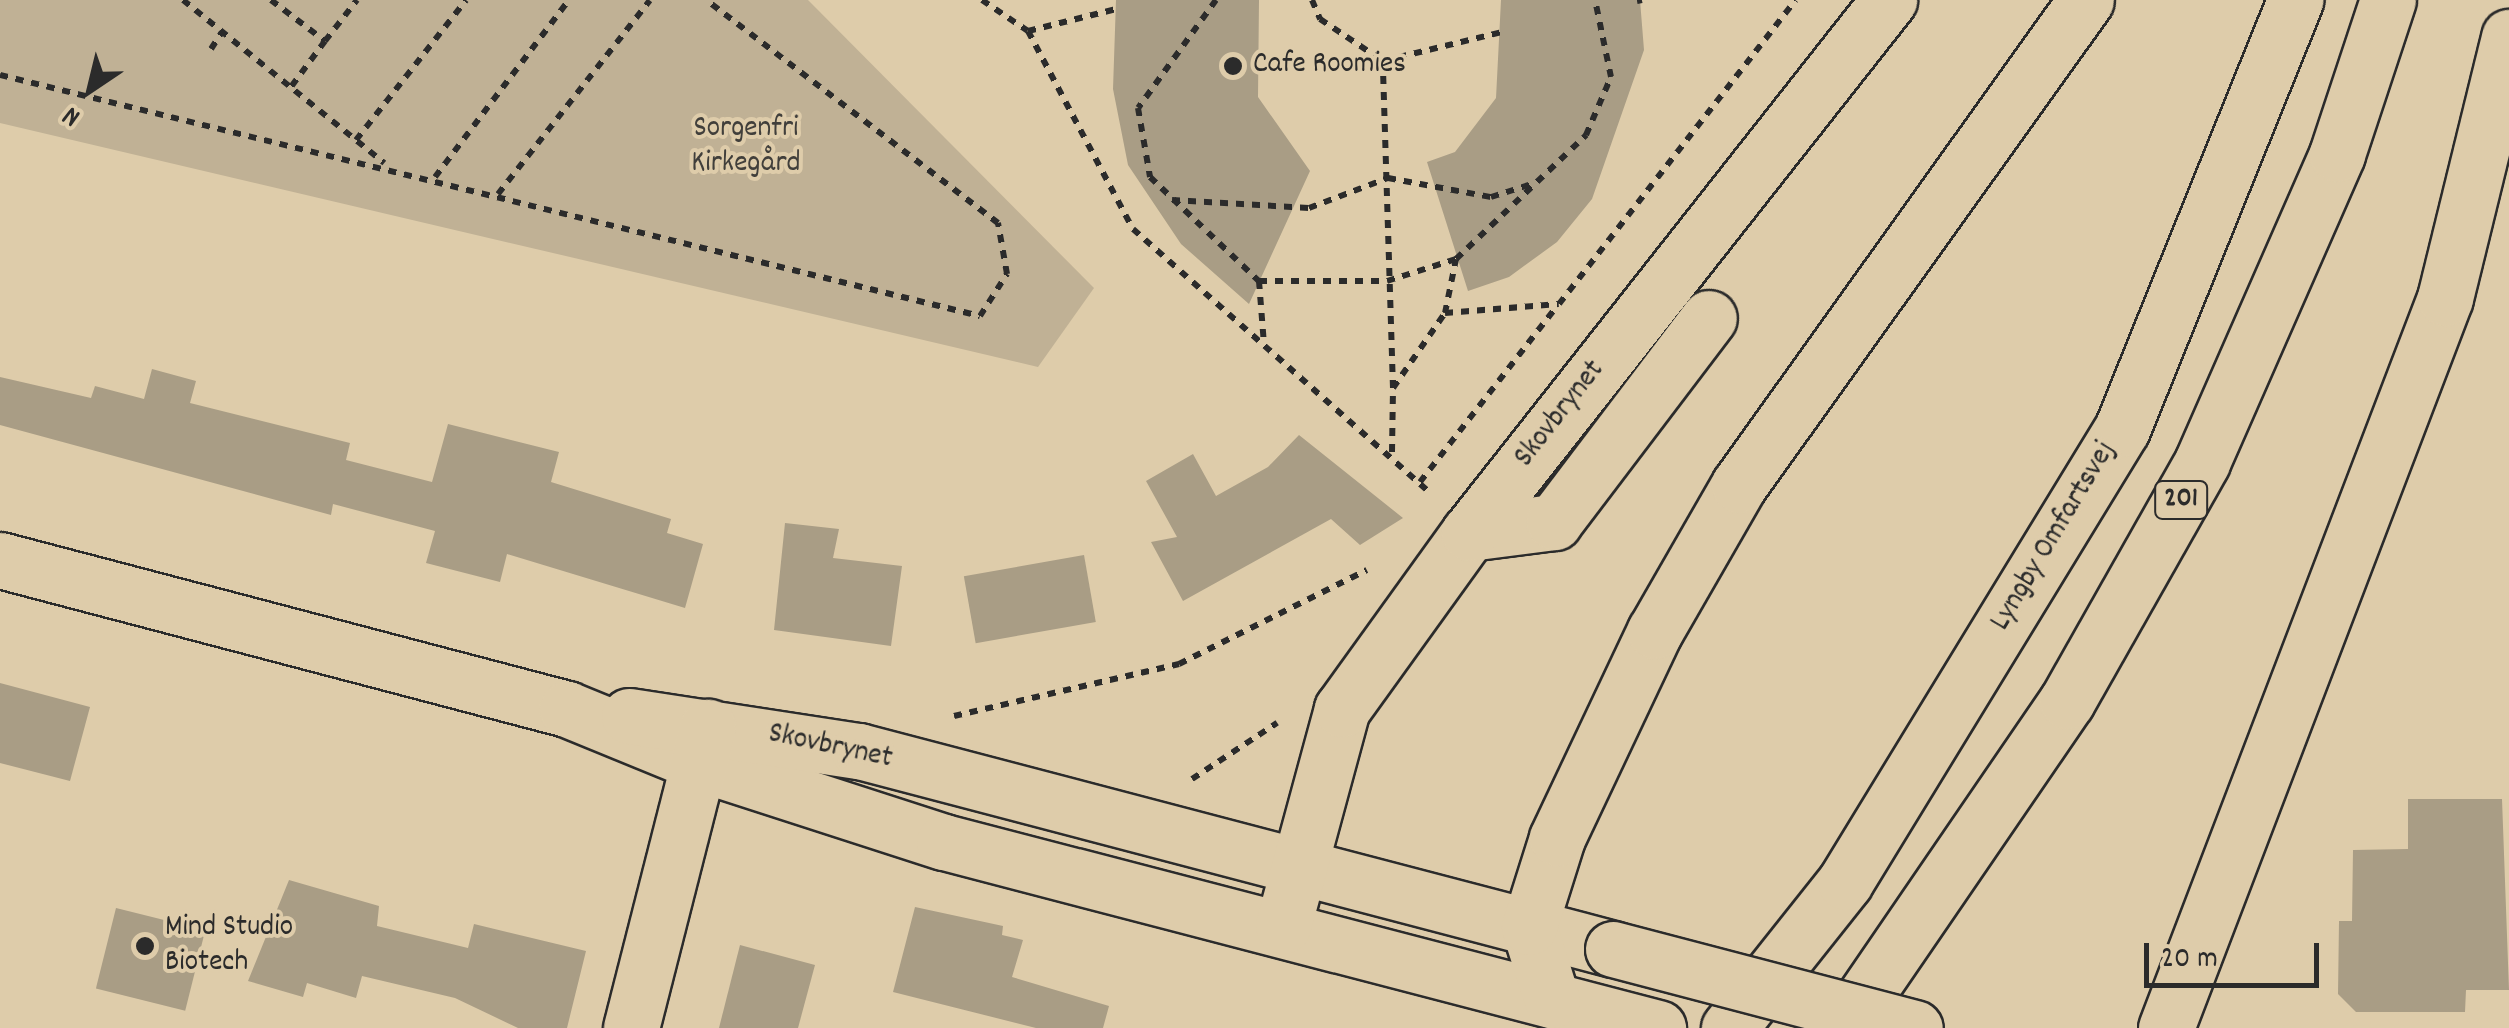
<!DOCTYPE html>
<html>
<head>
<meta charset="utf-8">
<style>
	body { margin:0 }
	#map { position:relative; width:2509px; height:1028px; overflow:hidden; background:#deccaa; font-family:Dekko,sans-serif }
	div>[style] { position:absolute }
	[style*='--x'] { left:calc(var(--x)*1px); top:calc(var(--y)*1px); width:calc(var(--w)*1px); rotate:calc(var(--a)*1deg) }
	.green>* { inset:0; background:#c0b195 }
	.building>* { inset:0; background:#a99d85; transform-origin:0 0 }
	.path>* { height:6px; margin-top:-3px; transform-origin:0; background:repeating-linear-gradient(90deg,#2b2b2b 0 8px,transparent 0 16px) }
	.roads { filter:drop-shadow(2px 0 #2b2b2b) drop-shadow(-2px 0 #2b2b2b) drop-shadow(0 2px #2b2b2b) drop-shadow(0 -2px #2b2b2b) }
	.minor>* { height:55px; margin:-27.5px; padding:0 27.5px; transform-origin:27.5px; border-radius:27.5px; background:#deccaa }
	.highway>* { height:55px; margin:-27.5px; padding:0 27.5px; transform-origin:27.5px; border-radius:27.5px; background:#deccaa }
	.bridges { filter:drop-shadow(2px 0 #2b2b2b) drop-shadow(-2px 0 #2b2b2b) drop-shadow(0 2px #2b2b2b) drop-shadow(0 -2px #2b2b2b) }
	.minor-bridge>* { height:55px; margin:-27.5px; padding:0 27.5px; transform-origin:27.5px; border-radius:27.5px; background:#deccaa }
	.dots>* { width:28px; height:28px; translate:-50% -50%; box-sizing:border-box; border:5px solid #deccaa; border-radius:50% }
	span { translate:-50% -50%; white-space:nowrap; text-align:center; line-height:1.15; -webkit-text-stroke:8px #deccaa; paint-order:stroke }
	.shield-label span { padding:2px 8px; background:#deccaa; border:2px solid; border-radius:8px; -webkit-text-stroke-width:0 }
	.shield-label { font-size:28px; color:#2b2b2b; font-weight:700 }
	.poi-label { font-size:30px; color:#2b2b2b }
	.left { translate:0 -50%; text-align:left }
	.park-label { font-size:30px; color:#413f3b }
	.street-label { font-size:30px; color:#2b2b2b }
	.north { position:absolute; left:40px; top:40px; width:100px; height:100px; -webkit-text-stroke:8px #deccaa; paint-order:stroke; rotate:215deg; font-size:28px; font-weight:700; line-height:40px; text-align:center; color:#2b2b2b }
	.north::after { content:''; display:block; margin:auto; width:35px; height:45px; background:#2b2b2b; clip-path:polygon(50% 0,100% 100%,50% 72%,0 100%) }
	.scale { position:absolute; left:2144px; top:943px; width:175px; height:45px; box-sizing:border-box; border:5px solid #2b2b2b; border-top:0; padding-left:12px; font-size:30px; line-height:35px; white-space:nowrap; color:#2b2b2b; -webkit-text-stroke:8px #deccaa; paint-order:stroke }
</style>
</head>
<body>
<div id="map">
	<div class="green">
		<i style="clip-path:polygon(0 0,808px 0,1094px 288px,1038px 367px,0 123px)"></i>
	</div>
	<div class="building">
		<i style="clip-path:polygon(1116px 0,1259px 0,1258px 97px,1310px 171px,1249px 304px,1181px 244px,1128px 165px,1113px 89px)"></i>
		<i style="clip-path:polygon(1501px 0,1640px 0,1644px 50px,1592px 199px,1557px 242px,1509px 277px,1468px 291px,1427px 162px,1455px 152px,1496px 98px)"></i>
		<i style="clip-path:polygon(152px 369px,196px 381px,190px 403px,350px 443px,346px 460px,432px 482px,448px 424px,559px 452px,551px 482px,671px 519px,667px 533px,703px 544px,685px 608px,507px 554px,500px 582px,426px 563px,435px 531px,333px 504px,331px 515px,0 425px,0 377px,91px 398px,95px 386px,144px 399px)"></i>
		<i style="clip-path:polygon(1299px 435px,1403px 518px,1360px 545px,1331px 519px,1183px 601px,1151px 542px,1177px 537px,1146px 481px,1193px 454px,1216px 496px,1268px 467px)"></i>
		<i style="clip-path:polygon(785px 523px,839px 529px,833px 558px,902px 566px,891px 646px,774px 630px)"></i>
		<i style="left:1084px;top:555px;width:68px;height:122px;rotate:80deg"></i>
		<i style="clip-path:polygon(0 683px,90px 707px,70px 781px,0 763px)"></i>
		<i style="clip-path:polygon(2408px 799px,2502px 799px,2509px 990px,2466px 990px,2465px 1012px,2356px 1012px,2338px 994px,2339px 921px,2352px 921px,2353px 850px,2408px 849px)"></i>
		<i style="clip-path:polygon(289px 880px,379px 906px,377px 926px,468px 948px,474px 924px,586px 951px,567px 1028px,518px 1028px,455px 998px,362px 976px,356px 998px,307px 983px,303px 997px,248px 981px)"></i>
		<i style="clip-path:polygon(915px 907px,1003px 926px,1002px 935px,1023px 940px,1012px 977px,1109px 1006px,1103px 1028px,1036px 1028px,893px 992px)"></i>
		<i style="left:116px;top:908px;width:92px;height:83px;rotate:14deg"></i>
		<i style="clip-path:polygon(740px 945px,815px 965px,798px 1028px,719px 1028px)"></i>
	</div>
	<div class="path">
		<i style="--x:183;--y:0;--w:259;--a:39"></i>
		<i style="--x:271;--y:0;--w:68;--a:37.2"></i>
		<i style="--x:325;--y:41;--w:57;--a:126.5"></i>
		<i style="--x:982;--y:0;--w:55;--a:34"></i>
		<i style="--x:1028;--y:31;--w:224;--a:62.1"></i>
		<i style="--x:1133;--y:229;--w:399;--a:41.6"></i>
		<i style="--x:1216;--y:0;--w:133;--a:125.8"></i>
		<i style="--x:1138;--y:108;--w:70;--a:80.1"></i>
		<i style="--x:1150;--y:177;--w:151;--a:43.7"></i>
		<i style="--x:1259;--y:281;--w:128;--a:0"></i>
		<i style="--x:1387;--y:281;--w:72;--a:-17.7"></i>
		<i style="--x:1456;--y:259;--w:180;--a:-43.6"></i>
		<i style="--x:1586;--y:135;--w:63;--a:-66.7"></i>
		<i style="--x:1611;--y:77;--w:79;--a:-101.7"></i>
		<i style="--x:1312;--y:0;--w:21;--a:67"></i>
		<i style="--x:1320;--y:19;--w:76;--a:33.7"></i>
		<i style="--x:1637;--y:1;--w:5;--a:-11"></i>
		<i style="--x:1028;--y:31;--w:91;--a:-14"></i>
		<i style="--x:325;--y:41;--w:52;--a:-52"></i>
		<i style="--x:211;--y:49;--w:20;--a:-57"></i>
		<i style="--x:0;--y:75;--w:1009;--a:13.82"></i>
		<i style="--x:980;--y:316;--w:50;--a:-57.3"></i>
		<i style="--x:1007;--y:274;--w:52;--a:-100"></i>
		<i style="--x:998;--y:223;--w:367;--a:-142.6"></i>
		<i style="--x:356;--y:140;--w:178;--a:-51.8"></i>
		<i style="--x:435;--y:177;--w:222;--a:-52.9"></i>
		<i style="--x:498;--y:194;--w:246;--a:-51.9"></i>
		<i style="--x:1172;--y:200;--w:137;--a:3.3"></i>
		<i style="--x:1309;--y:208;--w:85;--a:-20.8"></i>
		<i style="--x:1388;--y:178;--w:105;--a:10.5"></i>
		<i style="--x:1491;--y:197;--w:46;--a:-17.7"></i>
		<i style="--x:1259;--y:281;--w:64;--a:85.5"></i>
		<i style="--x:1445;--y:313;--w:114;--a:-4.5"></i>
		<i style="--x:1559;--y:304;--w:385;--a:-52.1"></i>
		<i style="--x:1393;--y:388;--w:327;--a:-91.8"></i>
		<i style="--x:1383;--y:61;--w:122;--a:-13.7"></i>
		<i style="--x:1392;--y:452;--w:64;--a:-89.1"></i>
		<i style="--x:1393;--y:388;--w:91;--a:-55.3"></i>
		<i style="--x:1445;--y:313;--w:55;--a:-78.5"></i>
		<i style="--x:1420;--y:482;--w:223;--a:-52.1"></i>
		<i style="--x:954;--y:716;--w:231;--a:-13"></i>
		<i style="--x:1179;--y:664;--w:210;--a:-26.6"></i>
		<i style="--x:1192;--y:779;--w:102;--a:-33.4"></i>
	</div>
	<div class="roads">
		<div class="minor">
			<i style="--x:1469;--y:533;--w:86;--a:-7.4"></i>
			<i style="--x:1554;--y:522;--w:256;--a:-52.8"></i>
			<i style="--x:0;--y:560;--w:586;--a:14.72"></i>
			<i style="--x:567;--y:709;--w:143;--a:22.2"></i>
			<i style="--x:699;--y:763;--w:257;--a:17.9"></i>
			<i style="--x:944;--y:842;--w:738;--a:14.6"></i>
			<i style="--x:629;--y:716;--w:233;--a:8.7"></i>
			<i style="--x:859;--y:751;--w:780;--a:14.71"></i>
			<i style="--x:1283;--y:926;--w:225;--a:-74.8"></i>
			<i style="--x:1342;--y:709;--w:217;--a:-54.2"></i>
			<i style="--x:1469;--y:533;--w:679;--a:-51.76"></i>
			<i style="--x:631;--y:1028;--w:311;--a:-75.7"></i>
		</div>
		<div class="highway">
			<i style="--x:1552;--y:1000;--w:77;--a:-107.5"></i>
			<i style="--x:1529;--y:927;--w:93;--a:-72.5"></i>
			<i style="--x:1557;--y:838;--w:229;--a:-64.7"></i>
			<i style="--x:1655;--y:631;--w:168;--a:-60.1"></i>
			<i style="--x:1739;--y:485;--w:596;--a:-54.42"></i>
			<i style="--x:1729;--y:1028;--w:186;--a:-51.5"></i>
			<i style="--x:1845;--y:882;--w:531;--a:-58.56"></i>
			<i style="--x:2122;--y:429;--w:463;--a:-68"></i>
			<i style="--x:1843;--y:1028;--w:396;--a:-55.6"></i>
			<i style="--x:2067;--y:701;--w:274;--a:-60.5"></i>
			<i style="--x:2202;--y:462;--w:336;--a:-66.3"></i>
			<i style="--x:2337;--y:154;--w:162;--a:-71.7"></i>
			<i style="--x:2166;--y:1028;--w:781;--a:-69.08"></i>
			<i style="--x:2445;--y:298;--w:269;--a:-76.2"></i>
		</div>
	</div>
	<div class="bridges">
		<div class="minor-bridge">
			<i style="--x:1613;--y:949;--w:312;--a:14.7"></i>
		</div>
	</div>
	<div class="dots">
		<i style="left:1233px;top:66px;background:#2b2b2b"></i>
		<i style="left:145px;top:946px;background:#2b2b2b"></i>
	</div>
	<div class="shield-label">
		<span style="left:2181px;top:500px">201</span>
	</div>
	<div class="poi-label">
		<span class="left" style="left:1253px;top:66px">Cafe Roomies</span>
		<span class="left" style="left:165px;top:946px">Mind Studio<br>Biotech</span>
	</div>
	<div class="park-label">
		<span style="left:746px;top:147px">Sorgenfri<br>Kirkegård</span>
	</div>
	<div class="street-label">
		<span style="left:1561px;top:415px;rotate:-52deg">Skovbrynet</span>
		<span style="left:2055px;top:537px;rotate:-59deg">Lyngby Omfartsvej</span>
		<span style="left:830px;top:748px;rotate:12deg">Skovbrynet</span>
	</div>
	<div class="north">N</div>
	<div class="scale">20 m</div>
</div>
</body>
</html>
